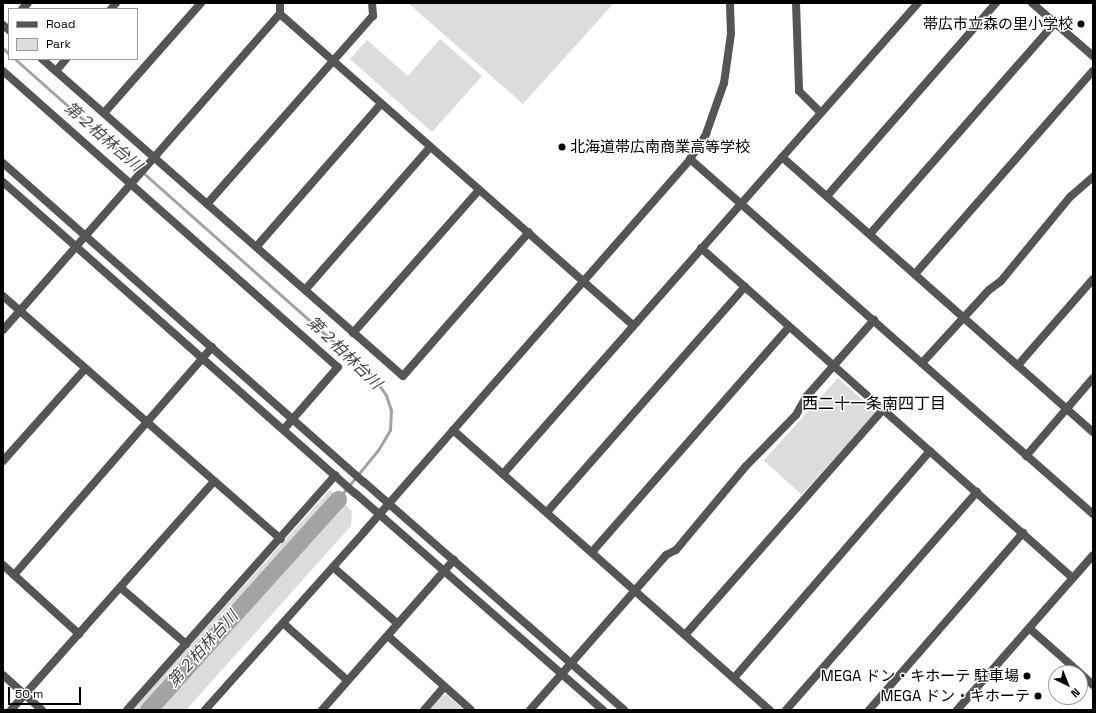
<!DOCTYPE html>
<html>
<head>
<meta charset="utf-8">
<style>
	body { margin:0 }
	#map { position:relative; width:1096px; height:713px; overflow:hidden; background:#fff; font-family:"Space Grotesk","Noto Sans JP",sans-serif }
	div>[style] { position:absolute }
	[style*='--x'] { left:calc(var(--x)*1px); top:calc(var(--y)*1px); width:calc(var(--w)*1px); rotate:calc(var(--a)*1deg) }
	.green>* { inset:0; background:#dcdcdc; transform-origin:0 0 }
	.stream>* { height:3px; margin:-1.5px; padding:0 1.5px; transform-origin:1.5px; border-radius:1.5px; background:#a3a3a3 }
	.river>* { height:17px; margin:-8.5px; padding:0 8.5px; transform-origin:8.5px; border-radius:8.5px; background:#a3a3a3 }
	.minor>* { height:8px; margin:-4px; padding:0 4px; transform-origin:4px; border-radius:4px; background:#555 }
	.tertiary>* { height:8px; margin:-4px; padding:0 4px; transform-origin:4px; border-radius:4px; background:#555 }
	.dots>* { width:11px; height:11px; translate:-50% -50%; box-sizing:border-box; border:2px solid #fff; border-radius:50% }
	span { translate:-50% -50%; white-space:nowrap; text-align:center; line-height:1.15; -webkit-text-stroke:3px #fff; paint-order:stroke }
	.poi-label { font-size:15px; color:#000 }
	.right { translate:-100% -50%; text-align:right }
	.left { translate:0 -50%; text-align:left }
	.water-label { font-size:16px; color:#444; font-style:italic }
	.neighbourhood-label { font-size:16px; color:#000 }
	.frame { position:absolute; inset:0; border:4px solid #000; pointer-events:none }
	.legend { position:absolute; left:8px; top:8px; width:130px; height:52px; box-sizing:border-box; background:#fff; border:1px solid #999; margin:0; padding:5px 7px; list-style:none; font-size:12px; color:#000 }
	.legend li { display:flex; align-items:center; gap:8px; height:20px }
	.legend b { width:20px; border:1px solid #999 }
	.north { position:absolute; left:1048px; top:665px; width:40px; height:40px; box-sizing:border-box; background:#fff; border:1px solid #999; border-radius:50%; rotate:137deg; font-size:11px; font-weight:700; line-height:16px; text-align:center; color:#000 }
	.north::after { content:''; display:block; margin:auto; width:14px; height:18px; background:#000; clip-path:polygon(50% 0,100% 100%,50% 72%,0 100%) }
	.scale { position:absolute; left:8px; top:687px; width:73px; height:18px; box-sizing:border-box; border:2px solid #000; border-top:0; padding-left:5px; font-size:12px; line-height:14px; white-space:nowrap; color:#000; -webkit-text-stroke:3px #fff; paint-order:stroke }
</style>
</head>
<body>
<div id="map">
	<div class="green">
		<i style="clip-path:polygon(408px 3px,614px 3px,523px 104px)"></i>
		<i style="clip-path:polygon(440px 39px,482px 76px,432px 132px,350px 59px,367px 40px,408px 76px)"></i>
		<i style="left:838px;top:378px;width:51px;height:111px;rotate:42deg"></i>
		<i style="clip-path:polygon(330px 490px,352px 511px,351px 526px,186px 710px,132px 710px)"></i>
		<i style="clip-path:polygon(447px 695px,464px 710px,428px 710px,440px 696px)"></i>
	</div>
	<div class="stream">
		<i style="--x:3;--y:48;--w:8;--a:45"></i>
		<i style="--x:15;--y:59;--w:480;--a:41.6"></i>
		<i style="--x:374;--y:378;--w:21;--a:55"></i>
		<i style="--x:386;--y:395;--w:16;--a:72"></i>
		<i style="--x:391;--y:410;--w:20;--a:93"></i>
		<i style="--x:390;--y:430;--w:23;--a:121"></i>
		<i style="--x:378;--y:450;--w:63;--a:129.2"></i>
	</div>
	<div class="river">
		<i style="--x:148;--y:710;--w:284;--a:-48"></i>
	</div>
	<div class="minor">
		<i style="--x:796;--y:3;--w:88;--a:88"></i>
		<i style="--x:799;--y:91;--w:31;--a:45"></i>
		<i style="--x:1032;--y:3;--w:81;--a:41"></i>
		<i style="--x:22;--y:9;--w:8;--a:-45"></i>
		<i style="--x:111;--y:9;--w:8;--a:-50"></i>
		<i style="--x:280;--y:14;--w:470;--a:41.4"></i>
		<i style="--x:3;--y:25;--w:8;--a:40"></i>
		<i style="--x:42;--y:59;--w:480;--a:41.3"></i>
		<i style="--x:403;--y:376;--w:191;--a:-48.8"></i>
		<i style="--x:3;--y:71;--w:447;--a:41.5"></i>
		<i style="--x:338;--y:367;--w:82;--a:131.1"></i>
		<i style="--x:56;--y:71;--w:16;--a:-50"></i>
		<i style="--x:104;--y:113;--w:147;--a:-48.6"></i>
		<i style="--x:782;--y:157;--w:415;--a:41.5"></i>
		<i style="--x:3;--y:163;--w:482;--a:41.5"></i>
		<i style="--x:3;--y:182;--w:470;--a:41.5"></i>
		<i style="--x:827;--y:196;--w:257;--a:-48.8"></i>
		<i style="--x:207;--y:204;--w:251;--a:-48.6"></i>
		<i style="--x:373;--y:16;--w:13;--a:-94"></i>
		<i style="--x:870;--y:234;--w:281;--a:-48.8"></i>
		<i style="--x:257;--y:246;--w:189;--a:-48.9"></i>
		<i style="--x:701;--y:248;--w:497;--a:41.6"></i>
		<i style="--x:915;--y:274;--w:270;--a:-48.8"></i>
		<i style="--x:305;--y:290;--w:190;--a:-48.8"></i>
		<i style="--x:3;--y:296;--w:369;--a:41.2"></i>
		<i style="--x:3;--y:330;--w:420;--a:-48.8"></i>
		<i style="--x:280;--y:14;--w:11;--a:-90"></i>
		<i style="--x:353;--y:333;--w:191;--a:-48.6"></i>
		<i style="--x:922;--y:363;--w:99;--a:-47.5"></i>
		<i style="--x:989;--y:290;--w:15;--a:-37"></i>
		<i style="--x:1001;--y:281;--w:109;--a:-50.6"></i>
		<i style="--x:1070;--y:197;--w:30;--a:-41"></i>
		<i style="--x:1018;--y:365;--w:114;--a:-48.9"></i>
		<i style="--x:453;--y:430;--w:423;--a:41.5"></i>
		<i style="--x:1026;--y:456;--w:103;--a:-49.3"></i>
		<i style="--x:3;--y:461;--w:123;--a:-48.3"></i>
		<i style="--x:503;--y:474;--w:628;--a:-48.62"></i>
		<i style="--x:547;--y:512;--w:300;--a:-48.7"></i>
		<i style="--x:592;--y:552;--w:299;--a:-48.8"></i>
		<i style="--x:3;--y:565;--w:103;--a:42.2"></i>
		<i style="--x:333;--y:567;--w:86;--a:41.2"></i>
		<i style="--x:14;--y:575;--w:302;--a:-49"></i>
		<i style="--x:121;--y:588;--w:86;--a:40.7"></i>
		<i style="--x:283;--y:623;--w:86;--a:41.7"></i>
		<i style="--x:1029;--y:628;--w:68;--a:41.4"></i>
		<i style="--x:685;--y:635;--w:300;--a:-48.7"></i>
		<i style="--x:388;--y:636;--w:111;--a:41.7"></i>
		<i style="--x:1080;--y:673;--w:18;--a:43"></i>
		<i style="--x:3;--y:675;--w:52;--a:41.9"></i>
		<i style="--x:734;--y:678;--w:300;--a:-49.2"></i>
		<i style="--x:11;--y:710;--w:306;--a:-48.4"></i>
		<i style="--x:127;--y:710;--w:314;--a:-48.4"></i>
		<i style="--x:322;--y:710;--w:200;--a:-48.7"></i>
		<i style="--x:424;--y:710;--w:30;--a:-49"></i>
		<i style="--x:530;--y:710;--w:206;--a:-48.7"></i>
		<i style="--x:666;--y:555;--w:11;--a:-27"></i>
		<i style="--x:676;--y:550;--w:109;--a:-50.2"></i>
		<i style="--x:746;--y:466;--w:71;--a:-45.6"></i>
		<i style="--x:796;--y:415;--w:21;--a:-61"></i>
		<i style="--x:806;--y:397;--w:103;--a:-48.6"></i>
		<i style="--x:786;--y:710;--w:290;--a:-48.8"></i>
		<i style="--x:869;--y:710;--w:235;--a:-49"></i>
		<i style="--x:957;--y:710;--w:206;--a:-48.7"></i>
	</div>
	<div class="tertiary">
		<i style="--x:690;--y:159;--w:537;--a:41.38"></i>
		<i style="--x:364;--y:482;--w:346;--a:41.2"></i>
		<i style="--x:355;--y:493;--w:330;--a:41.2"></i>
		<i style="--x:205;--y:710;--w:239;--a:-48.2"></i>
		<i style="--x:364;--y:532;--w:495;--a:-48.8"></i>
		<i style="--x:690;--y:159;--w:30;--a:-57"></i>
		<i style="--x:706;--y:134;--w:54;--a:-70.6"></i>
		<i style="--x:724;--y:83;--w:49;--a:-81.9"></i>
		<i style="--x:731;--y:34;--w:31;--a:-92"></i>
	</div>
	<div class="dots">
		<i style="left:1081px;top:24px;background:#000"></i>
		<i style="left:562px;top:147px;background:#000"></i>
		<i style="left:1027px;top:676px;background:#000"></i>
		<i style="left:1038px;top:696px;background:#000"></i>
	</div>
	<div class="poi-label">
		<span class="right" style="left:1073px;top:24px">帯広市立森の里小学校</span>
		<span class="left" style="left:570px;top:147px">北海道帯広南商業高等学校</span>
		<span class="right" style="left:1019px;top:676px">MEGA ドン・キホーテ 駐車場</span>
		<span class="right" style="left:1030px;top:696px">MEGA ドン・キホーテ</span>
	</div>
	<div class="water-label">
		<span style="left:103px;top:137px;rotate:41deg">第２柏林台川</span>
		<span style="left:344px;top:353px;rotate:44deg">第２柏林台川</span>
		<span style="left:203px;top:649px;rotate:-48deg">第２柏林台川</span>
	</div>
	<div class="neighbourhood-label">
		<span style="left:874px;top:404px">西二十一条南四丁目</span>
	</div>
	<div class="frame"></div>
	<ul class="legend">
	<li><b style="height:5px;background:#555"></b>Road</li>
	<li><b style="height:11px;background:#dcdcdc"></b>Park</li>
	</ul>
	<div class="north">N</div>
	<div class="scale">50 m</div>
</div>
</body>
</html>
